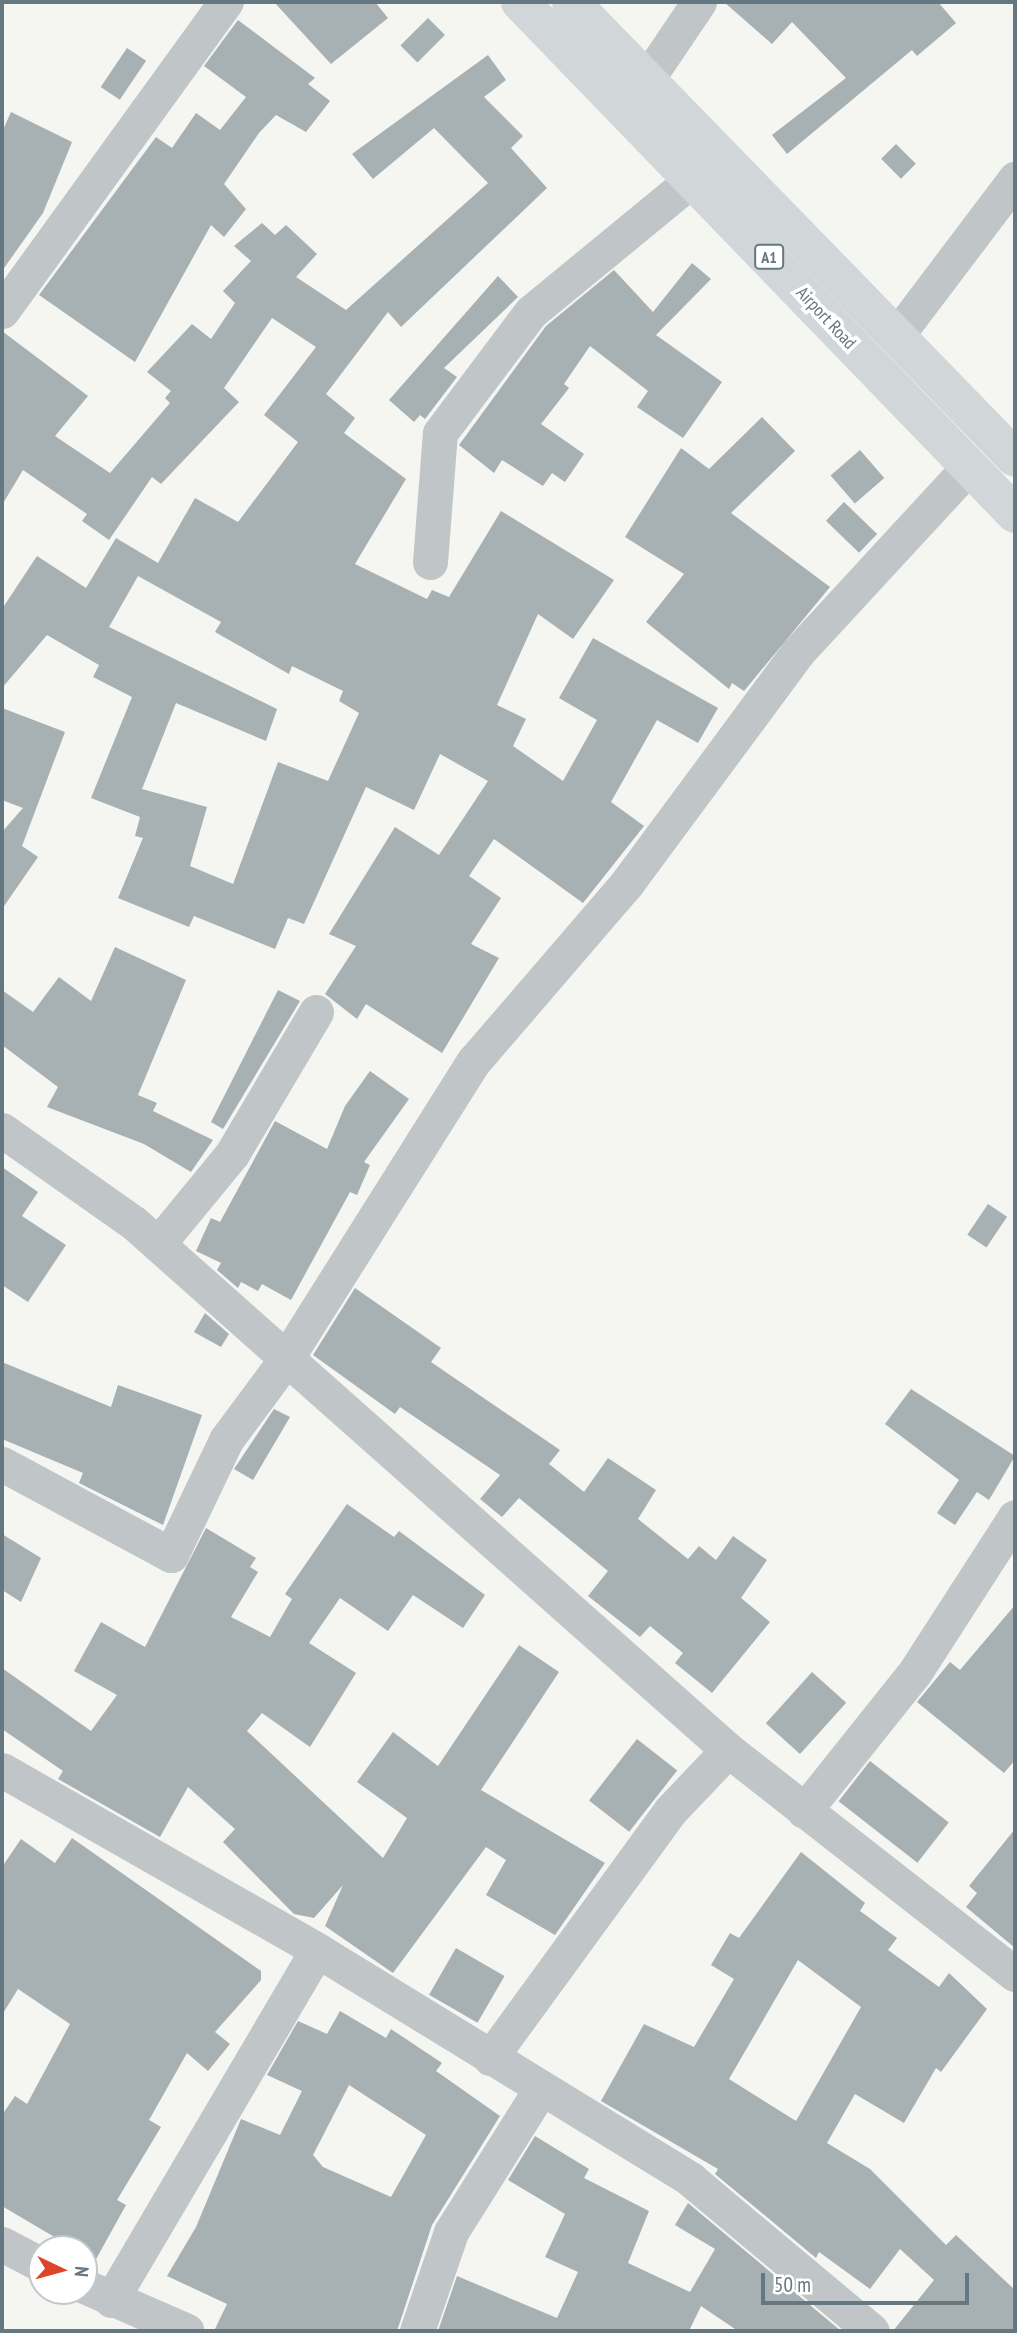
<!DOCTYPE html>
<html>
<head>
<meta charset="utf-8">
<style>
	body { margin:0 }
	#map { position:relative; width:1017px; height:2333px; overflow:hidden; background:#f5f5f1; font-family:"PT Sans Narrow",sans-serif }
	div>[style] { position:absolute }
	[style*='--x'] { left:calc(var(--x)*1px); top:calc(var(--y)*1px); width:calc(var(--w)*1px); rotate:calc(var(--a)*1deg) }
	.building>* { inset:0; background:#a7b0b3; transform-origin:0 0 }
	.minor>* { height:35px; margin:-17.5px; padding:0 17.5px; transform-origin:17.5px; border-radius:17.5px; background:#c0c5c7 }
	.highway>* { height:38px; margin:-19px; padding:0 19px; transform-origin:19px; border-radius:19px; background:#d1d6d9 }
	span { translate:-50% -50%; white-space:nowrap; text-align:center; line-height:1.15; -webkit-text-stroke:7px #fff; paint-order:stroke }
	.shield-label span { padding:2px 5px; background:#fff; border:2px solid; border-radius:5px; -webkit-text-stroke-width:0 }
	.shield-label { font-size:16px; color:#657781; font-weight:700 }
	.street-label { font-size:18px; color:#657781 }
	.frame { position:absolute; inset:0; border:4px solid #657781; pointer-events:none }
	.north { position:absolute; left:28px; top:2235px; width:70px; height:70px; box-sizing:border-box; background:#fff; border:2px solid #c1c9cd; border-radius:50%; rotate:95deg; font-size:19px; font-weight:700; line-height:28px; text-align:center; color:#657781 }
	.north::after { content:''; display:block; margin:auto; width:24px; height:32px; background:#dd4529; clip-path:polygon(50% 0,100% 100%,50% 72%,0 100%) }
	.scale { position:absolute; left:761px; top:2273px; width:208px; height:32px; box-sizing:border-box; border:4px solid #657781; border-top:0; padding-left:9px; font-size:21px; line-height:24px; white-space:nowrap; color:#657781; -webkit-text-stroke:5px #fff; paint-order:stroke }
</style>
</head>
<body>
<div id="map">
	<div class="building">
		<i style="clip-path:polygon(274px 2px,375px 2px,388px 18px,331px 64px)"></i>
		<i style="clip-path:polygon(724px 2px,938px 2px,956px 23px,917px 56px,912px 50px,787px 154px,772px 135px,846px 78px,792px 22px,772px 44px)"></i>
		<i style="left:428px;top:18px;width:24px;height:39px;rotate:45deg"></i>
		<i style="clip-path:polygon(238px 20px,315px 78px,308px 84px,330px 101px,306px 132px,276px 115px,259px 133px,224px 184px,246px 209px,224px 237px,211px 225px,135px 362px,39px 295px,156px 137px,172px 148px,196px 113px,220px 130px,246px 97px,204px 66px)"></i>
		<i style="left:127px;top:48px;width:23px;height:47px;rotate:34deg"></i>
		<i style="clip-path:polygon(evenodd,488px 55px,506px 80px,484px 97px,523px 136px,511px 148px,547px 188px,401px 327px,388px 312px,326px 394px,355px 418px,344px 433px,406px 479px,355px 564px,427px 599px,432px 590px,449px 597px,501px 511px,614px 580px,573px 639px,538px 614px,497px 705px,526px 719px,513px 746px,563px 781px,597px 720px,559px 698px,593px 638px,718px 708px,698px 743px,657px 720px,611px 802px,644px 826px,583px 903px,494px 839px,469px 876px,501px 898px,471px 944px,499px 958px,442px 1053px,366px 1004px,357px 1019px,325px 994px,356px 946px,329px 934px,395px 827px,439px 855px,488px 781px,440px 754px,414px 810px,366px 787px,304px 924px,288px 918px,275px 949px,194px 916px,189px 927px,118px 898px,143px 838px,135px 836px,140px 817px,91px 798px,132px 697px,93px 677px,99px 665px,47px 635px,2px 688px,2px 609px,37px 556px,86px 588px,116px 538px,158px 563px,195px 498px,238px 522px,298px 442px,264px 415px,316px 347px,272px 318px,224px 388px,239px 402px,161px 484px,152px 477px,109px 540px,82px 521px,87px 514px,23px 470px,2px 505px,2px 331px,88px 396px,55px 436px,110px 473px,170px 403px,165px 398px,171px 391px,147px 372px,192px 324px,211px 339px,235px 303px,223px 291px,251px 261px,234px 246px,262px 223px,275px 235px,286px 225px,317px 254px,296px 277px,346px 310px,488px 183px,434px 128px,373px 179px,352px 154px,488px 55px,138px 576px,221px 622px,215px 632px,289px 674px,292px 666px,343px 691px,339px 701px,359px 713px,328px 781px,278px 762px,233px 884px,190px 866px,207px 807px,142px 789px,176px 703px,266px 741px,277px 709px,109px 627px,138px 576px)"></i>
		<i style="clip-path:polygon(11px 112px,72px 142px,43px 213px,2px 271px,2px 132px)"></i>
		<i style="left:896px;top:144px;width:28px;height:21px;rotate:45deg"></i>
		<i style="clip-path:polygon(692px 263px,711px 279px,656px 335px,722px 382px,683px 438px,637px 407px,648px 391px,590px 346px,564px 384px,569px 388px,541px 424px,584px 454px,565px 482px,552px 473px,543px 486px,502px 460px,494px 473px,459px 445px,546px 326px,614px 270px,653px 312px)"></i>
		<i style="clip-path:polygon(498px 276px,518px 297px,444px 368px,457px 377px,425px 419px,420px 415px,414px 422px,389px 400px)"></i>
		<i style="clip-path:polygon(762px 417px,795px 451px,731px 513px,830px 587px,744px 691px,732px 683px,729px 689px,646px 622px,684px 574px,625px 537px,681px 448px,709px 469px)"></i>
		<i style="left:860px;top:450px;width:37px;height:39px;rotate:49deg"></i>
		<i style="left:844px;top:502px;width:46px;height:26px;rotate:44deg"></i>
		<i style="clip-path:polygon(2px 708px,65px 732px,22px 846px,38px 857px,2px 909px,2px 832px,23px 808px,2px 800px)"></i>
		<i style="clip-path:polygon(115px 947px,186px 980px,138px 1095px,157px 1103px,153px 1111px,213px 1140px,191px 1172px,144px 1144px,47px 1107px,58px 1087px,2px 1045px,2px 990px,33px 1012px,59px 977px,91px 1001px)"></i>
		<i style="clip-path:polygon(278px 990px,300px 1001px,223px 1129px,211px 1122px)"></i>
		<i style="clip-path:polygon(370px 1071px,409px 1099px,364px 1162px,370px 1165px,357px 1195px,350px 1192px,291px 1300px,262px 1284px,258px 1291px,241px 1282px,238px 1288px,217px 1270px,221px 1263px,196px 1251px,211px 1218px,220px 1222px,275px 1121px,327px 1149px,345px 1106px)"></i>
		<i style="clip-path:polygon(2px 1167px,38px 1192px,22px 1216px,66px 1245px,28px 1302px,2px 1285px)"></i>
		<i style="left:988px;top:1204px;width:23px;height:37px;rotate:34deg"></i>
		<i style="clip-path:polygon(355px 1288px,441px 1348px,431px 1362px,560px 1450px,549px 1464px,584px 1492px,608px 1458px,656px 1490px,638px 1519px,688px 1559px,699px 1546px,716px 1560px,733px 1536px,767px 1560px,741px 1598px,770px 1622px,712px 1693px,675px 1663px,683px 1653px,650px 1626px,640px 1637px,588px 1596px,608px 1571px,519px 1498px,502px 1517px,480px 1499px,500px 1475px,400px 1407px,395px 1414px,313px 1355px)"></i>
		<i style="clip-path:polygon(205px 1313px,229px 1334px,221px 1347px,194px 1332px)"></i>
		<i style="clip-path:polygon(2px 1362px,111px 1407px,118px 1385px,202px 1415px,163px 1525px,79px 1483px,83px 1473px,2px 1439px)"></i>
		<i style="clip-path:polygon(911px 1389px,1015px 1456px,989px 1500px,977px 1492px,955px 1525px,937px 1513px,959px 1480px,885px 1424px)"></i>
		<i style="clip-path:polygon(274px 1409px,290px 1417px,253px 1480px,234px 1469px)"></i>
		<i style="clip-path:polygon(347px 1504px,394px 1537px,399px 1531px,485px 1595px,463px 1628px,413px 1595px,388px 1631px,340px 1598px,309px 1643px,356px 1673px,310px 1747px,262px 1713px,247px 1731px,383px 1858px,407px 1818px,357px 1782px,393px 1732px,438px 1766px,519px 1645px,559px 1672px,481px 1790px,605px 1863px,555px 1935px,486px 1895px,506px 1860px,486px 1847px,393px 1973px,325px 1926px,343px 1885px,314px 1918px,294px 1914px,223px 1842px,235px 1829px,188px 1787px,160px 1837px,58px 1779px,63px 1771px,2px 1729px,2px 1668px,91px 1731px,117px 1695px,74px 1671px,101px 1622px,145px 1647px,206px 1528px,256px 1558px,250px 1567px,258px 1572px,231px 1617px,270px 1637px,292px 1599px,285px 1594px)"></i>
		<i style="clip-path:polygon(2px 1534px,41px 1558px,21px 1602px,2px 1590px)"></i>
		<i style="clip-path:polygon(1015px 1605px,1015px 1760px,1004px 1773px,917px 1702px,950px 1662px,960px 1670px)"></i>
		<i style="left:812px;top:1672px;width:46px;height:69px;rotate:42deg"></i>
		<i style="left:637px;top:1739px;width:51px;height:78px;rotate:38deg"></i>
		<i style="left:870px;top:1761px;width:100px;height:51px;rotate:38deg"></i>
		<i style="clip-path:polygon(1015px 1829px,1015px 1948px,966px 1907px,977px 1893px,969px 1886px)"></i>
		<i style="clip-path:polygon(72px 1838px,261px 1971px,261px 1980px,215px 2032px,230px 2044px,208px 2071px,187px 2053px,149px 2120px,161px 2127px,117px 2200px,126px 2205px,95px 2261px,2px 2206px,2px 2115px,15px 2096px,27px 2104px,70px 2024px,18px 1989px,2px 2015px,2px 1867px,21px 1839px,55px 1863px)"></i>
		<i style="clip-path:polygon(evenodd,801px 1852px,865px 1903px,860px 1911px,897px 1938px,888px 1950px,939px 1987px,949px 1973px,987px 2009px,941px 2072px,936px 2068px,904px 2123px,855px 2094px,827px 2143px,870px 2169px,946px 2245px,956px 2235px,1015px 2290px,1015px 2331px,893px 2331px,934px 2280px,900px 2249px,870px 2289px,819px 2252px,816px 2258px,715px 2174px,718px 2169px,601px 2101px,644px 2024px,694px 2047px,734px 1979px,711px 1965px,730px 1933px,739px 1938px,801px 1852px,798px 1960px,861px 2007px,796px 2121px,729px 2079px,798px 1960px)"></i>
		<i style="left:456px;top:1948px;width:56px;height:54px;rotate:30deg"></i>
		<i style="clip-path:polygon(evenodd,340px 2011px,386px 2038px,391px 2029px,442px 2063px,436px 2071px,500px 2116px,432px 2225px,397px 2331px,214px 2331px,227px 2304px,167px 2276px,196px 2227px,241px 2119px,280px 2135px,302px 2091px,267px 2075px,298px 2021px,327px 2034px,340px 2011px,349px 2085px,426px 2135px,391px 2197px,323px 2167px,313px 2155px,349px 2085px)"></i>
		<i style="clip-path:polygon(535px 2136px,589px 2169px,584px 2178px,649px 2211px,628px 2263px,690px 2292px,715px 2249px,675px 2225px,688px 2203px,841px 2331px,738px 2331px,701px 2306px,689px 2331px,438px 2331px,457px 2276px,557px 2318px,578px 2272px,545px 2257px,565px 2214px,508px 2180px)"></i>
	</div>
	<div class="minor">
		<i style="--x:647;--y:79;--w:93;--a:-56"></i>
		<i style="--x:2;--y:311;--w:382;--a:-54.1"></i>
		<i style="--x:897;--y:335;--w:196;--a:-52.9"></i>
		<i style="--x:430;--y:562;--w:129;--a:-85.6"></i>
		<i style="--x:440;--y:433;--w:151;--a:-53.1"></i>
		<i style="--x:531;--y:312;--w:211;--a:-39.4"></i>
		<i style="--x:2;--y:1130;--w:161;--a:35.2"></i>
		<i style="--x:134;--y:1223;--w:794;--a:41.58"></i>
		<i style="--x:728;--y:1750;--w:364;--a:38"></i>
		<i style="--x:158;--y:1244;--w:117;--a:-50.6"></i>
		<i style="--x:232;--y:1154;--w:165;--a:-59.4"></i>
		<i style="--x:2;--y:1464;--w:192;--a:28.3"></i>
		<i style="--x:171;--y:1555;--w:127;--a:-64.4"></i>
		<i style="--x:226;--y:1440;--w:101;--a:-53.5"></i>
		<i style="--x:286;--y:1359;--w:352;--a:-57.8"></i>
		<i style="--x:474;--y:1061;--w:235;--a:-49.3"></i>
		<i style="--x:627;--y:883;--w:286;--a:-53.5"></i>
		<i style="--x:797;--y:653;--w:252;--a:-47.3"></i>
		<i style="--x:2;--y:1770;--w:363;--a:29.7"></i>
		<i style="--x:317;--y:1950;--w:438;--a:31.5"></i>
		<i style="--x:690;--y:2179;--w:237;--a:39.9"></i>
		<i style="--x:804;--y:1811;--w:178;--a:-51.4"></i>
		<i style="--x:915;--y:1672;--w:184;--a:-57.2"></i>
		<i style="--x:490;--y:2058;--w:306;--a:-53.9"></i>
		<i style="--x:670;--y:1811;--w:84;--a:-46.4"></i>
		<i style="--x:2;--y:2244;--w:45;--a:27.7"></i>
		<i style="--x:84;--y:2286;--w:112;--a:23.6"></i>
		<i style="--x:111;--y:2300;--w:406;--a:-59.5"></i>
		<i style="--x:417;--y:2331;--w:105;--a:-71"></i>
		<i style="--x:451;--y:2232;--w:168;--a:-57.9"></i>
	</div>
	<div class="highway">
		<i style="--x:520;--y:2;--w:712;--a:45.97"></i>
		<i style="--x:571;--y:2;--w:636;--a:45.76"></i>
	</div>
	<div class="shield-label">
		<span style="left:769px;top:257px">A1</span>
	</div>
	<div class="street-label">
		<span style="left:826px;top:318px;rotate:47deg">Airport Road</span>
	</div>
	<div class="frame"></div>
	<div class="north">N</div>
	<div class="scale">50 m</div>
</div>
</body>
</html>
